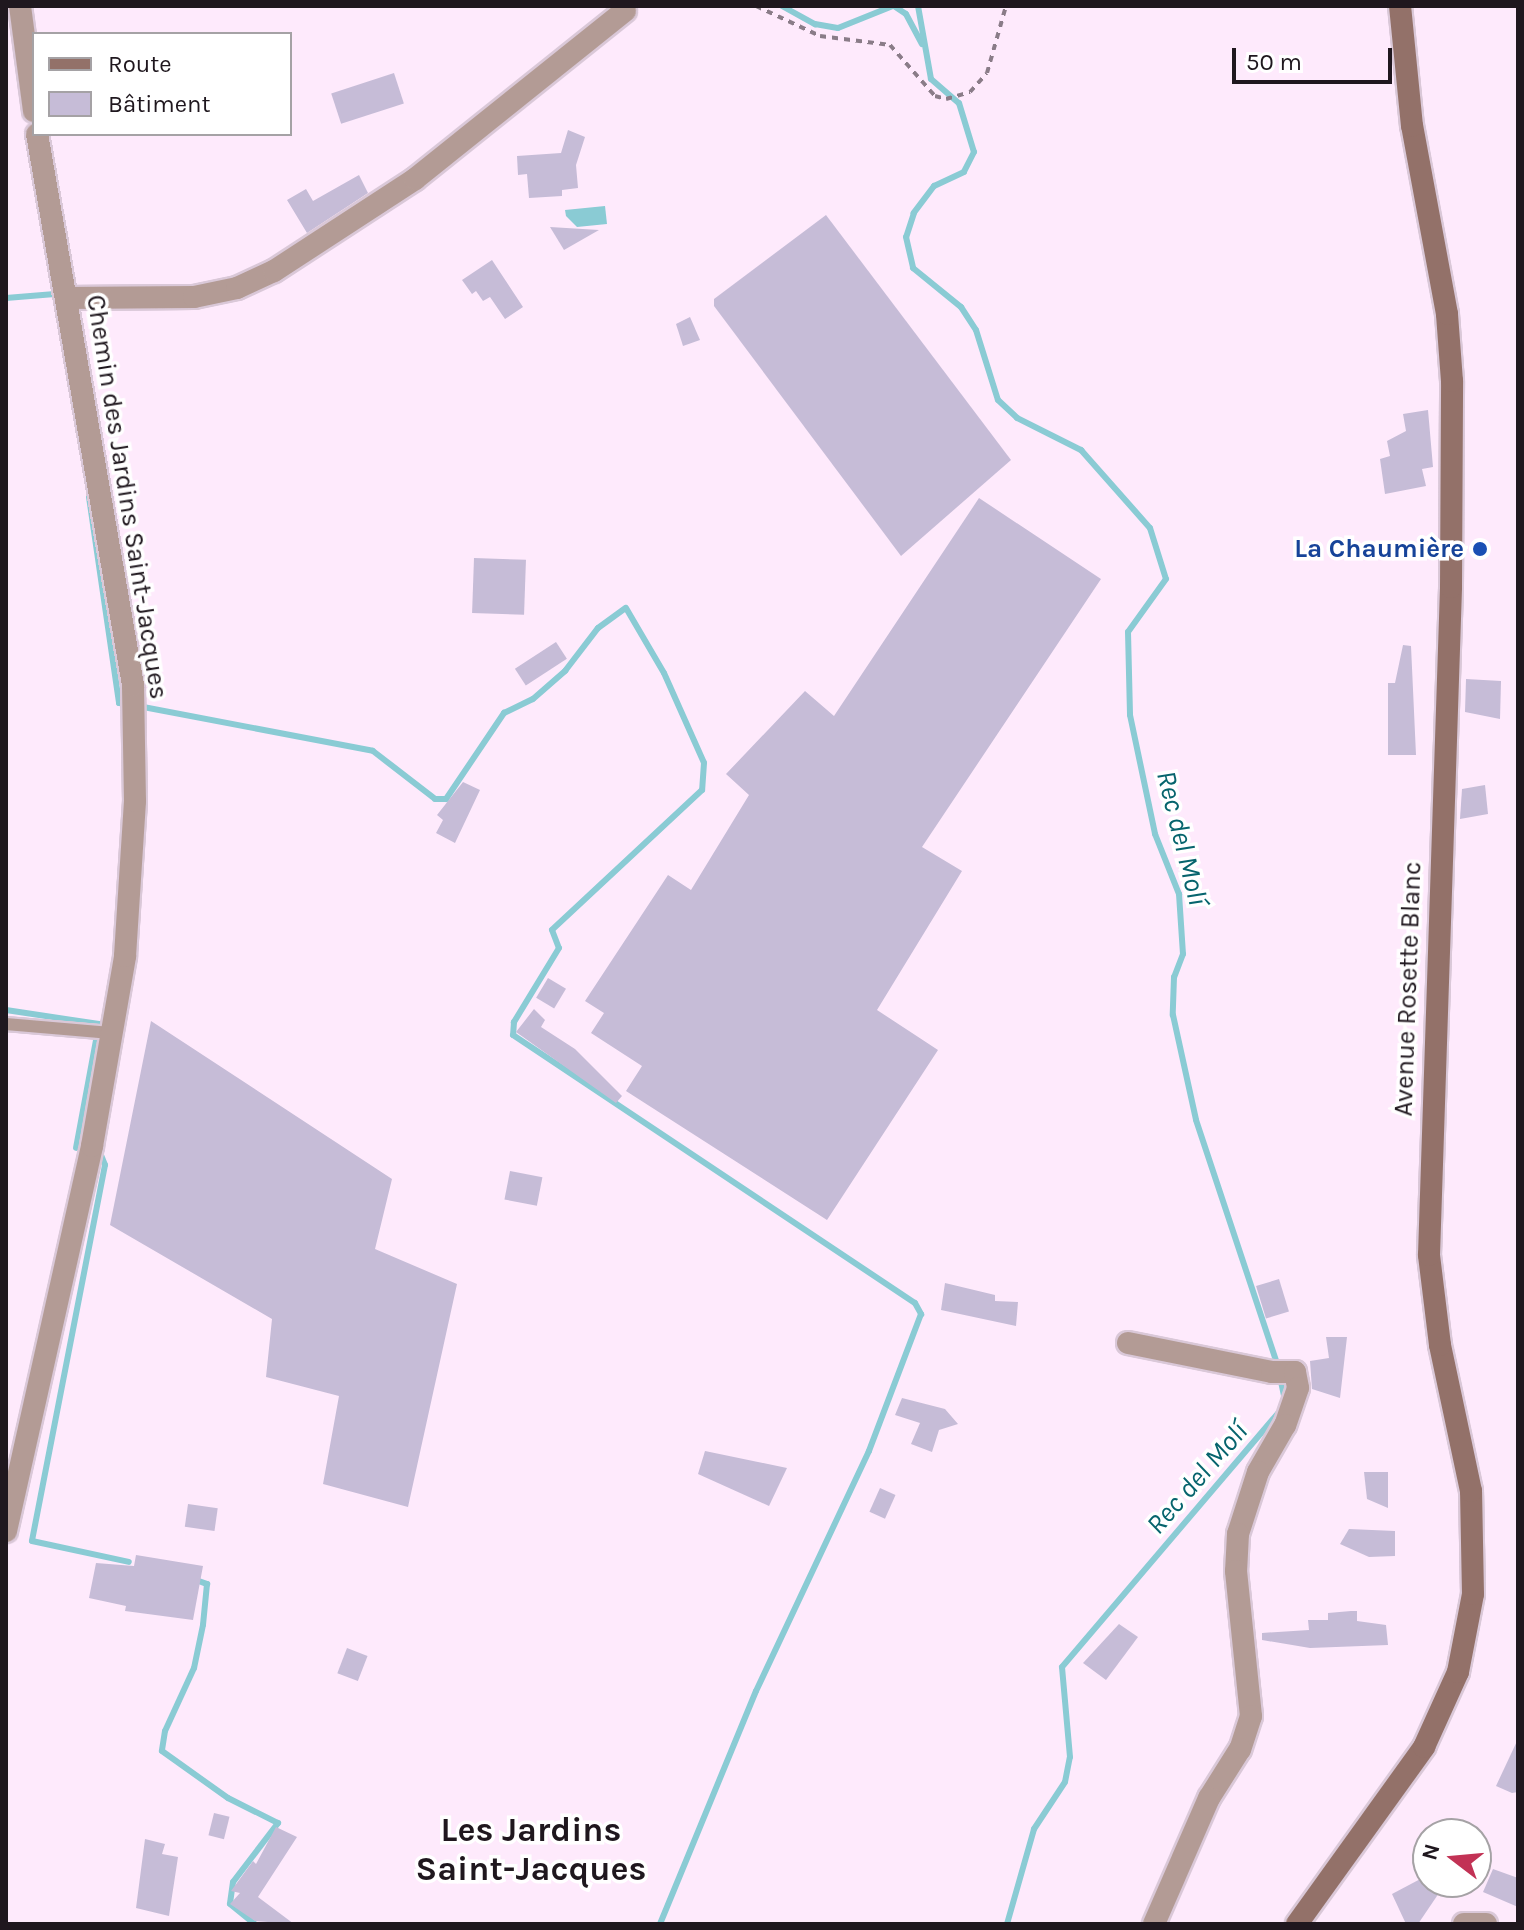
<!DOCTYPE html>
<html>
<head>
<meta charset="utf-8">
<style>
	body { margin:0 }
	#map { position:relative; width:1524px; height:1930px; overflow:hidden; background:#feeafc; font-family:Karla,sans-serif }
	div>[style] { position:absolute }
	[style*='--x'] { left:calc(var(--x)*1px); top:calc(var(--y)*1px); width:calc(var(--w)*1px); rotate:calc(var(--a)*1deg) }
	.water>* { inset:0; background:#8acbd4 }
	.stream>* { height:6px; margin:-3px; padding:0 3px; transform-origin:3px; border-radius:3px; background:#8acbd4 }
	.building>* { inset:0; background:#c6bcd7; transform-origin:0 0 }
	.path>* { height:4px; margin-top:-2px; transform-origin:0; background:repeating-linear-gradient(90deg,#8a7c88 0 6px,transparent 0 12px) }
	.roads { filter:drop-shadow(2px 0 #dac8d8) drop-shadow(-2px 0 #dac8d8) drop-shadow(0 2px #dac8d8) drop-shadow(0 -2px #dac8d8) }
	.service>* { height:12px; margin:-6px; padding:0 6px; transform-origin:6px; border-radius:6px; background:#b39b95 }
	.minor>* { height:22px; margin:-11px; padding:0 11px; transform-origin:11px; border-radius:11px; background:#b39b95 }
	.secondary>* { height:22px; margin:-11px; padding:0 11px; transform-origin:11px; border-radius:11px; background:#937169 }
	.dots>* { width:22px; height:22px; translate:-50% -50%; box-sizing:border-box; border:4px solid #fff; border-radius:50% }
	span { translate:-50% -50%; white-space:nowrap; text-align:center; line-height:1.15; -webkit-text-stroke:7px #fff; paint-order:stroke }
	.street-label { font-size:26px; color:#1f171e }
	.transit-label { font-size:26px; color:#164399; font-weight:700 }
	.right { translate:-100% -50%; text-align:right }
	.water-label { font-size:28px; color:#06646d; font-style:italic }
	.district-label { font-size:34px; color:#1f171e; font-weight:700 }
	.frame { position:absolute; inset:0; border:8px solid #1f171e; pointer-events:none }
	.legend { position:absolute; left:32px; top:32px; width:260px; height:104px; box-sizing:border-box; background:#fff; border:2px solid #a5a2a5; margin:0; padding:10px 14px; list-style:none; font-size:24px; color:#1f171e }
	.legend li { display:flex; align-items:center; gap:16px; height:40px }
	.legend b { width:40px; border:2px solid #a5a2a5 }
	.north { position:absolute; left:1412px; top:1818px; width:80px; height:80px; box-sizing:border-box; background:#fff; border:2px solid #a5a2a5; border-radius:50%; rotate:286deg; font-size:22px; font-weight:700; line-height:32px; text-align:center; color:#1f171e }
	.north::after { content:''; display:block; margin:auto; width:28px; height:36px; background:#c23255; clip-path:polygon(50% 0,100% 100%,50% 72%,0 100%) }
	.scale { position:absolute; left:1232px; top:48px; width:160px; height:36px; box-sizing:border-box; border:4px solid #1f171e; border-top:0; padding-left:10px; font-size:24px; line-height:28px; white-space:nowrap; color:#1f171e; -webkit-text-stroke:6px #fff; paint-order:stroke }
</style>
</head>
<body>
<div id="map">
	<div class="water">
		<i style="clip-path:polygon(605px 206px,607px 224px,577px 227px,566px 216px,565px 210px)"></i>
	</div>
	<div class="stream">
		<i style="--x:782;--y:6;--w:38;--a:29"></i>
		<i style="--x:815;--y:24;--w:23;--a:10"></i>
		<i style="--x:838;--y:28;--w:59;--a:-21.8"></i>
		<i style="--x:894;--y:6;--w:14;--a:34"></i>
		<i style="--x:906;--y:14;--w:34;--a:62"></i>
		<i style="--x:918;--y:6;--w:74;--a:79.9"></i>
		<i style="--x:931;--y:79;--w:37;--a:41"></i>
		<i style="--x:959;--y:103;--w:51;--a:73"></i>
		<i style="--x:974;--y:152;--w:22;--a:117"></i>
		<i style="--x:964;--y:172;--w:33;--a:155"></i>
		<i style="--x:934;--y:186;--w:34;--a:127"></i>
		<i style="--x:914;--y:213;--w:25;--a:108"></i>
		<i style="--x:906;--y:237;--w:32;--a:77"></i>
		<i style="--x:913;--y:268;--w:62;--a:39.1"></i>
		<i style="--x:961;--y:307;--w:27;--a:57"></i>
		<i style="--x:976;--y:330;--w:73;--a:72.6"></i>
		<i style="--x:998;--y:400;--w:26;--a:43"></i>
		<i style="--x:1017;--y:418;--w:72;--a:26.6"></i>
		<i style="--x:1081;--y:450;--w:104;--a:48.5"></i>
		<i style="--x:1150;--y:528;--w:53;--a:72.6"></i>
		<i style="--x:1166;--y:579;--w:65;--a:125.6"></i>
		<i style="--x:1128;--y:632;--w:83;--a:88.6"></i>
		<i style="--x:1130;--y:715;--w:122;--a:78.1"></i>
		<i style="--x:1155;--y:834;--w:65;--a:68.2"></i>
		<i style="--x:1179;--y:894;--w:60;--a:86.2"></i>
		<i style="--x:1183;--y:954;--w:25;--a:111"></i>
		<i style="--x:1174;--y:977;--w:38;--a:92"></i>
		<i style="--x:1173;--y:1015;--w:107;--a:77.6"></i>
		<i style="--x:1196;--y:1120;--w:259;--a:71.6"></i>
		<i style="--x:6;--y:298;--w:49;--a:-4.7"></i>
		<i style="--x:55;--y:294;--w:6;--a:81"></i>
		<i style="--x:89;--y:497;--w:208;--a:81.7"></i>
		<i style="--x:119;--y:703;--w:8;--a:7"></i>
		<i style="--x:138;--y:706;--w:239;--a:10.8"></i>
		<i style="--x:373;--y:751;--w:78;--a:37.7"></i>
		<i style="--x:435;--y:799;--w:11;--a:0"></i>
		<i style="--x:446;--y:799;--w:104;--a:-56"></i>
		<i style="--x:504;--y:713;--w:32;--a:-26"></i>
		<i style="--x:533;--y:699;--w:43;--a:-41.2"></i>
		<i style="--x:565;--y:671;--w:54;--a:-52.5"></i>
		<i style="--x:598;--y:628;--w:34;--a:-36"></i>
		<i style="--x:626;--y:608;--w:75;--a:59.7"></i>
		<i style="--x:664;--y:673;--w:98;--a:66"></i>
		<i style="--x:704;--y:763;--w:27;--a:94"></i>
		<i style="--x:702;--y:790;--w:205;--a:137"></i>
		<i style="--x:552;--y:930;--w:19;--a:69"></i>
		<i style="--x:559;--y:948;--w:87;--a:121.3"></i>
		<i style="--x:514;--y:1022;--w:13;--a:94"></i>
		<i style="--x:513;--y:1035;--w:483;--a:33.7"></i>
		<i style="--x:915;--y:1303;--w:13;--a:61"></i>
		<i style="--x:921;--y:1314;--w:147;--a:110.8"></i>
		<i style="--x:869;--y:1451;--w:265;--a:115.2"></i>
		<i style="--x:756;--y:1691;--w:252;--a:112.4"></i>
		<i style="--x:6;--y:1010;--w:94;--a:8.6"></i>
		<i style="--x:99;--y:1024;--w:126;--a:100.5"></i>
		<i style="--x:99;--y:1150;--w:16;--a:68"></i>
		<i style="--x:105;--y:1165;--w:383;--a:101"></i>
		<i style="--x:32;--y:1541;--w:99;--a:12.2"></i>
		<i style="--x:1280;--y:1377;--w:25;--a:78"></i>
		<i style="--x:196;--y:1580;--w:12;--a:20"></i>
		<i style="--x:207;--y:1584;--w:41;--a:95.6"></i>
		<i style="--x:203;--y:1625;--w:44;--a:101.8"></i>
		<i style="--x:194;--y:1668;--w:69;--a:114.7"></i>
		<i style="--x:165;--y:1731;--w:20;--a:99"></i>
		<i style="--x:162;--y:1751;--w:81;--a:35.5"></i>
		<i style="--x:228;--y:1798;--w:56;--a:26.6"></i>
		<i style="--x:278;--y:1823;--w:74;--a:127.3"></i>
		<i style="--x:233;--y:1882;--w:22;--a:98"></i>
		<i style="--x:230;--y:1904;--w:32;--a:39"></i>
		<i style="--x:1007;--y:1924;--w:99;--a:-74.1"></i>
		<i style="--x:1034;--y:1829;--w:56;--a:-56.6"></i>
		<i style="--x:1065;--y:1782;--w:25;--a:-79"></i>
		<i style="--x:1070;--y:1757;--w:90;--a:-95.1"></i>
		<i style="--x:1062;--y:1667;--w:336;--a:-49.6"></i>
	</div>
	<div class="building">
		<i style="left:394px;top:73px;width:32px;height:66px;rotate:72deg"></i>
		<i style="clip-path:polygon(568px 130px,585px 137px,576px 165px,578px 188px,562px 190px,562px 196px,529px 198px,527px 174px,518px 175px,517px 156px,561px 153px)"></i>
		<i style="clip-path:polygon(359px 175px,368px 193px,307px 233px,287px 200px,306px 189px,313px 201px)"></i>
		<i style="clip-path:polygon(826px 215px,1011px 460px,901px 556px,714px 306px,714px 299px)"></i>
		<i style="clip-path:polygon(550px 227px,599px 230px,564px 250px)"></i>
		<i style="clip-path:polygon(492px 260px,523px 307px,505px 319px,490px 297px,483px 301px,476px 291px,472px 294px,462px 280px)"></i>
		<i style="clip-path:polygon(690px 317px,700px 340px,683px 346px,676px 324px)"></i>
		<i style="clip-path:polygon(1428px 410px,1433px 467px,1422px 469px,1426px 486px,1385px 494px,1380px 459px,1390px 456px,1387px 441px,1406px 431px,1403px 414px)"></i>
		<i style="clip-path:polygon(979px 498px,1101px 579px,922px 847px,962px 871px,877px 1010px,938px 1050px,827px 1220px,626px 1091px,642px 1066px,591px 1033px,604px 1013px,585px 1001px,668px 875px,691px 890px,749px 795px,726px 774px,805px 691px,834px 716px)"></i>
		<i style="left:474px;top:558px;width:52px;height:55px;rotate:2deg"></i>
		<i style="left:556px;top:642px;width:20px;height:49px;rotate:57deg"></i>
		<i style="clip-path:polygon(1403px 645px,1411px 646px,1416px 755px,1388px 755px,1388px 683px,1395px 683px)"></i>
		<i style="clip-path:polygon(1466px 679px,1501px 681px,1500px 719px,1465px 712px)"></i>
		<i style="clip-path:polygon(463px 782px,480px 790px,455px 843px,436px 833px,443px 820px,437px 815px)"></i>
		<i style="clip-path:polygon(1485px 785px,1488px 814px,1460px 819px,1462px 789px)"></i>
		<i style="left:548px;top:978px;width:21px;height:23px;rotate:31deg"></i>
		<i style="clip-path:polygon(534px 1009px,545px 1020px,541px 1027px,575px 1049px,622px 1096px,616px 1103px,516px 1032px)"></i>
		<i style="clip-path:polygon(151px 1021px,392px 1179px,375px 1249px,457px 1284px,408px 1507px,323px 1484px,339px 1396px,266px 1377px,272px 1319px,110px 1225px)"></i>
		<i style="left:510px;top:1171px;width:33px;height:29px;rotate:11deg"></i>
		<i style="left:1279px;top:1279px;width:34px;height:24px;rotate:73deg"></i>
		<i style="clip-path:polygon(945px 1283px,995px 1295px,995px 1301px,1018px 1302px,1016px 1326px,941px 1310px)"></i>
		<i style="clip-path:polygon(1326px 1337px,1347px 1337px,1340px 1398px,1312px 1389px,1310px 1361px,1329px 1358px)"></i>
		<i style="clip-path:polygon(902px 1398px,945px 1409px,958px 1424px,939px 1430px,932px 1452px,911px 1444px,920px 1423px,895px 1415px)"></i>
		<i style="clip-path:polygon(705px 1451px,787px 1468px,769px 1506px,698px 1474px)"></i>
		<i style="clip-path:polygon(1364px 1472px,1388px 1472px,1388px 1508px,1367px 1499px)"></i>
		<i style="left:880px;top:1488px;width:17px;height:26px;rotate:24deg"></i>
		<i style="left:188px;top:1504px;width:30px;height:23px;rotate:8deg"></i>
		<i style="clip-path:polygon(1349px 1529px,1395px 1531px,1395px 1556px,1369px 1557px,1340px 1544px)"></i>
		<i style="clip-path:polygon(136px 1555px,203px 1566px,193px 1620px,125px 1611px,126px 1606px,89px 1598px,96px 1563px,134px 1566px)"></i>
		<i style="clip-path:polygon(1351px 1611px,1357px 1611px,1357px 1621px,1386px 1625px,1388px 1645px,1310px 1648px,1262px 1640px,1262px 1633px,1309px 1630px,1308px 1620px,1328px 1620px,1328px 1613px)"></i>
		<i style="clip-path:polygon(1119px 1624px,1138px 1637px,1106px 1680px,1083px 1663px)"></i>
		<i style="left:347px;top:1648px;width:22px;height:27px;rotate:21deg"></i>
		<i style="clip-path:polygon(1518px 1739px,1518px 1792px,1512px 1793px,1496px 1786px)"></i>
		<i style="left:214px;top:1813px;width:16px;height:23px;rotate:14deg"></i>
		<i style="clip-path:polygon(276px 1827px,297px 1837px,258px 1897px,294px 1924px,255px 1921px,230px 1904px,240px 1893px,231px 1891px,253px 1861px,256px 1864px)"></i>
		<i style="clip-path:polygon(145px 1839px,165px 1844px,162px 1854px,178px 1857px,169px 1916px,136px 1908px)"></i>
		<i style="clip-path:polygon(1493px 1869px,1518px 1878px,1518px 1907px,1483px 1892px)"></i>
		<i style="clip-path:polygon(1426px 1876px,1439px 1893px,1418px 1924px,1406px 1924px,1392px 1894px)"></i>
	</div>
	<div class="path">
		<i style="--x:756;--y:6;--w:71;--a:25.1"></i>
		<i style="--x:820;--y:36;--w:71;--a:7.3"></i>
		<i style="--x:890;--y:45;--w:68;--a:48.6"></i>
		<i style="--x:935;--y:96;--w:11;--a:15"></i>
		<i style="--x:946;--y:99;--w:25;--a:-16"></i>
		<i style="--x:970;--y:92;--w:25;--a:-48"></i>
		<i style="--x:987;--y:73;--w:70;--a:-74.2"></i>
	</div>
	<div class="roads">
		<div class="service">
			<i style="--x:6;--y:1024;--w:105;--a:4.9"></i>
		</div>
		<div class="minor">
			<i style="--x:20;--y:6;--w:106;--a:82.4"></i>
			<i style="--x:66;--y:298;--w:128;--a:-0.4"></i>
			<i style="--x:194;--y:297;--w:44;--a:-11.8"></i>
			<i style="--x:237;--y:288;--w:41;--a:-24.7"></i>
			<i style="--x:274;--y:271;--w:168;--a:-33.1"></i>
			<i style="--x:415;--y:179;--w:269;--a:-38.7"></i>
			<i style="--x:1128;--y:1343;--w:147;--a:11.4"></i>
			<i style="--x:1272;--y:1372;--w:23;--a:0"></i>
			<i style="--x:1295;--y:1372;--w:16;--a:79"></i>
			<i style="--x:1298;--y:1388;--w:39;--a:109"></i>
			<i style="--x:1285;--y:1425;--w:54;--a:119.9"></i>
			<i style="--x:1258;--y:1472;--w:65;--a:107.9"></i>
			<i style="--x:1238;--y:1534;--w:37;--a:93"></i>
			<i style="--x:1236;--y:1571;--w:146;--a:84.1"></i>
			<i style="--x:1251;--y:1716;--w:35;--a:108"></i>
			<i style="--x:1240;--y:1749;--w:58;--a:122.3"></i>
			<i style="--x:1209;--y:1798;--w:137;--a:113.6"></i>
			<i style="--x:6;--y:1531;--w:394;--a:-77.4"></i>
			<i style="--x:92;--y:1146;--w:193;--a:-80.1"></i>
			<i style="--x:125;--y:956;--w:155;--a:-86.3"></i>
			<i style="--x:135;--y:801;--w:116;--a:-91"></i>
			<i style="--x:133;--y:685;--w:559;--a:-99.88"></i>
			<i style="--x:1464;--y:1924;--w:22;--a:0"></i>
		</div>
		<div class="secondary">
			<i style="--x:1297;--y:1924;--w:218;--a:-54.3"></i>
			<i style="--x:1424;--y:1747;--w:82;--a:-65.6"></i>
			<i style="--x:1458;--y:1672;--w:79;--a:-79.1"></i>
			<i style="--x:1473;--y:1594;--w:103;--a:-91.1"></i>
			<i style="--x:1471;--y:1491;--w:149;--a:-102"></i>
			<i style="--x:1440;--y:1345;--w:91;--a:-97"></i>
			<i style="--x:1429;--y:1255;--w:668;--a:-88.11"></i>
			<i style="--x:1451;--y:587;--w:206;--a:-89.7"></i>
			<i style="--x:1452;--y:381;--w:67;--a:-94.3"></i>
			<i style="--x:1447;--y:314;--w:191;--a:-100.5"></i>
			<i style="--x:1412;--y:126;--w:121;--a:-95.7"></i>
		</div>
	</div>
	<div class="dots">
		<i style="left:1480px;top:549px;background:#1a4fb4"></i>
	</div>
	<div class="street-label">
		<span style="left:127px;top:497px;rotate:81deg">Chemin des Jardins Saint-Jacques</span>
		<span style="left:1408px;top:989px;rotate:-88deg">Avenue Rosette Blanc</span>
	</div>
	<div class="transit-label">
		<span class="right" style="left:1464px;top:549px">La Chaumière</span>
	</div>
	<div class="water-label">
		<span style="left:1182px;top:838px;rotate:76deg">Rec del Molí</span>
		<span style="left:1197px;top:1478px;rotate:-49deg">Rec del Molí</span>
	</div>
	<div class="district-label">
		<span style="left:531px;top:1850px">Les Jardins<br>Saint-Jacques</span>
	</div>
	<div class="frame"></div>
	<ul class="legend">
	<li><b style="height:10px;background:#937169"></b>Route</li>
	<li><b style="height:22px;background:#c6bcd7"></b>Bâtiment</li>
	</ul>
	<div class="north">N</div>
	<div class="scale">50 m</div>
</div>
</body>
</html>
